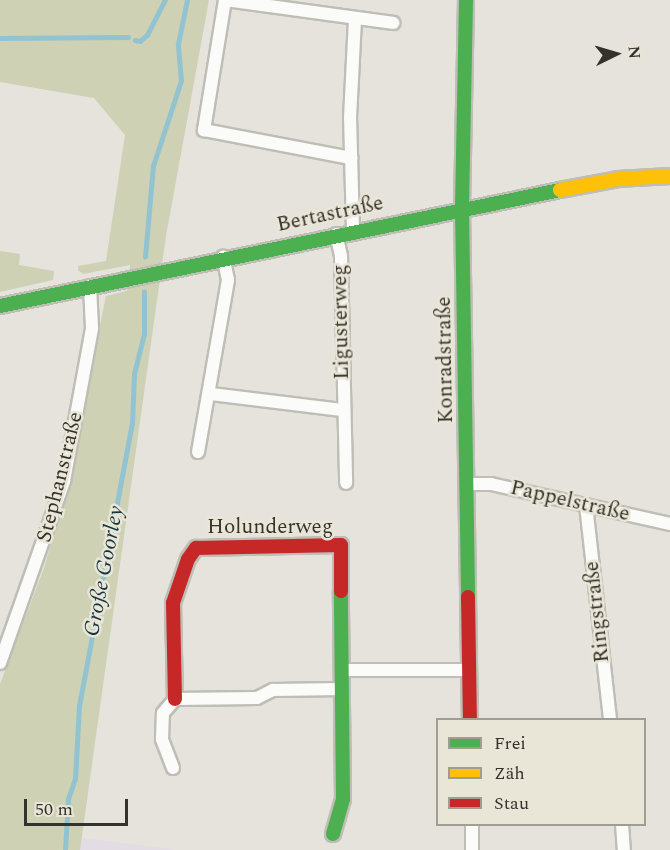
<!DOCTYPE html>
<html>
<head>
<meta charset="utf-8">
<style>
	body { margin:0 }
	#map { position:relative; width:670px; height:850px; overflow:hidden; background:#e5e3db; font-family:Spectral,serif }
	div>[style] { position:absolute }
	[style*='--x'] { left:calc(var(--x)*1px); top:calc(var(--y)*1px); width:calc(var(--w)*1px); rotate:calc(var(--a)*1deg) }
	.education>* { inset:0; background:#e3dce4 }
	.green>* { inset:0; background:#ced1b4 }
	.stream>* { height:4.5px; margin:-2.25px; padding:0 2.25px; transform-origin:2.25px; border-radius:2.25px; background:#92c3d0 }
	.roads { filter:drop-shadow(2px 0 #bebeb7) drop-shadow(-2px 0 #bebeb7) drop-shadow(0 2px #bebeb7) drop-shadow(0 -2px #bebeb7) }
	.street>* { height:12px; margin:-6px; padding:0 6px; transform-origin:6px; border-radius:6px; background:#fbfbfa }
	.fast>* { height:14px; margin:-7px; padding:0 7px; transform-origin:7px; border-radius:7px; background:#4caf50 }
	.slow>* { height:14px; margin:-7px; padding:0 7px; transform-origin:7px; border-radius:7px; background:#ffc107 }
	.jam>* { height:14px; margin:-7px; padding:0 7px; transform-origin:7px; border-radius:7px; background:#c62828 }
	span { translate:-50% -50%; white-space:nowrap; text-align:center; line-height:1.15; -webkit-text-stroke:5px #e9e6d7; paint-order:stroke }
	.street-label { font-size:21px; color:#33322c }
	.water-label { font-size:22px; color:#153741; font-style:italic }
	.legend { position:absolute; left:436px; top:718px; width:210px; height:108px; box-sizing:border-box; background:#e9e6d7; border:2px solid #a09e93; margin:0; padding:8px 10px; list-style:none; font-size:18px; color:#33322c }
	.legend li { display:flex; align-items:center; gap:12px; height:30px }
	.legend b { width:30px; border:2px solid #a09e93 }
	.north { position:absolute; left:586px; top:24px; width:60px; height:60px; -webkit-text-stroke:4px #e9e6d7; paint-order:stroke; rotate:85deg; font-size:16px; font-weight:700; line-height:24px; text-align:center; color:#33322c }
	.north::after { content:''; display:block; margin:auto; width:21px; height:27px; background:#33322c; clip-path:polygon(50% 0,100% 100%,50% 72%,0 100%) }
	.scale { position:absolute; left:24px; top:799px; width:104px; height:27px; box-sizing:border-box; border:3px solid #33322c; border-top:0; padding-left:8px; font-size:18px; line-height:21px; white-space:nowrap; color:#33322c; -webkit-text-stroke:4px #e9e6d7; paint-order:stroke }
</style>
</head>
<body>
<div id="map">
	<div class="education">
		<i style="clip-path:polygon(82px 838px,177px 850px,80px 850px)"></i>
	</div>
	<div class="green">
		<i style="clip-path:polygon(0 0,209px 0,166px 236px,80px 850px,0 850px,0 684px,44px 568px,65px 496px,106px 296px,127px 291px,130px 265px,83px 274px,78px 270px,78px 266px,106px 261px,125px 135px,94px 98px,0 82px)"></i>
		<i style="clip-path:polygon(0 251px,20px 254px,19px 265px,54px 271px,53px 280px,0 292px)"></i>
	</div>
	<div class="stream">
		<i style="--x:0;--y:38;--w:128;--a:-0.4"></i>
		<i style="--x:135;--y:40;--w:5;--a:11"></i>
		<i style="--x:140;--y:41;--w:9;--a:-41"></i>
		<i style="--x:147;--y:35;--w:39;--a:-63"></i>
		<i style="--x:145;--y:257;--w:91;--a:-85"></i>
		<i style="--x:153;--y:166;--w:89;--a:-71.8"></i>
		<i style="--x:181;--y:81;--w:37;--a:-95"></i>
		<i style="--x:178;--y:44;--w:45;--a:-78.4"></i>
		<i style="--x:65;--y:850;--w:51;--a:-86.6"></i>
		<i style="--x:68;--y:799;--w:21;--a:-71"></i>
		<i style="--x:75;--y:779;--w:73;--a:-86.9"></i>
		<i style="--x:79;--y:706;--w:287;--a:-79.4"></i>
		<i style="--x:132;--y:424;--w:50;--a:-87.7"></i>
		<i style="--x:134;--y:374;--w:41;--a:-76"></i>
		<i style="--x:144;--y:334;--w:42;--a:-90"></i>
	</div>
	<div class="roads">
		<div class="street">
			<i style="--x:225;--y:0;--w:132;--a:99.2"></i>
			<i style="--x:204;--y:130;--w:150;--a:10.8"></i>
			<i style="--x:226;--y:0;--w:169;--a:7.8"></i>
			<i style="--x:353;--y:230;--w:112;--a:-91.5"></i>
			<i style="--x:350;--y:118;--w:99;--a:-87.1"></i>
			<i style="--x:336;--y:234;--w:23;--a:77"></i>
			<i style="--x:341;--y:256;--w:227;--a:88.7"></i>
			<i style="--x:211;--y:394;--w:132;--a:7"></i>
			<i style="--x:198;--y:452;--w:175;--a:-80.1"></i>
			<i style="--x:228;--y:280;--w:24;--a:-102"></i>
			<i style="--x:469;--y:484;--w:22;--a:0"></i>
			<i style="--x:491;--y:484;--w:183;--a:12.6"></i>
			<i style="--x:586;--y:505;--w:216;--a:83.6"></i>
			<i style="--x:0;--y:663;--w:193;--a:-70.6"></i>
			<i style="--x:64;--y:481;--w:156;--a:-79.6"></i>
			<i style="--x:92;--y:328;--w:42;--a:-92.7"></i>
			<i style="--x:341;--y:670;--w:128;--a:0"></i>
			<i style="--x:173;--y:768;--w:31;--a:-111"></i>
			<i style="--x:162;--y:739;--w:26;--a:-88"></i>
			<i style="--x:163;--y:713;--w:18;--a:-49"></i>
			<i style="--x:175;--y:699;--w:82;--a:-0.7"></i>
			<i style="--x:257;--y:698;--w:18;--a:-27"></i>
			<i style="--x:273;--y:690;--w:69;--a:-0.8"></i>
			<i style="--x:472;--y:824;--w:26;--a:90"></i>
			<i style="--x:622;--y:824;--w:26;--a:86"></i>
		</div>
		<div class="fast">
			<i style="--x:466;--y:0;--w:208;--a:91.1"></i>
			<i style="--x:462;--y:208;--w:389;--a:89.1"></i>
			<i style="--x:0;--y:306;--w:572;--a:-11.7"></i>
			<i style="--x:333;--y:834;--w:36;--a:-74"></i>
			<i style="--x:343;--y:799;--w:208;--a:-90.6"></i>
		</div>
		<div class="slow">
			<i style="--x:560;--y:190;--w:59;--a:-10.7"></i>
			<i style="--x:618;--y:179;--w:52;--a:-3.3"></i>
		</div>
		<div class="jam">
			<i style="--x:468;--y:597;--w:123;--a:89.1"></i>
			<i style="--x:175;--y:699;--w:96;--a:-91.2"></i>
			<i style="--x:173;--y:603;--w:46;--a:-71.2"></i>
			<i style="--x:188;--y:559;--w:14;--a:-54"></i>
			<i style="--x:196;--y:548;--w:145;--a:-1.2"></i>
			<i style="--x:341;--y:545;--w:46;--a:90"></i>
		</div>
	</div>
	<div class="street-label">
		<span style="left:330px;top:214px;rotate:-12deg">Bertastraße</span>
		<span style="left:341px;top:322px;rotate:-91deg">Ligusterweg</span>
		<span style="left:445px;top:360px;rotate:-91deg">Konradstraße</span>
		<span style="left:60px;top:477px;rotate:-76deg">Stephanstraße</span>
		<span style="left:570px;top:501px;rotate:13deg">Pappelstraße</span>
		<span style="left:270px;top:527px">Holunderweg</span>
		<span style="left:597px;top:612px;rotate:-96deg">Ringstraße</span>
	</div>
	<div class="water-label">
		<span style="left:104px;top:571px;rotate:-79deg">Große Goorley</span>
	</div>
	<ul class="legend">
	<li><b style="height:8px;background:#4caf50"></b>Frei</li>
	<li><b style="height:8px;background:#ffc107"></b>Zäh</li>
	<li><b style="height:8px;background:#c62828"></b>Stau</li>
	</ul>
	<div class="north">N</div>
	<div class="scale">50 m</div>
</div>
</body>
</html>
